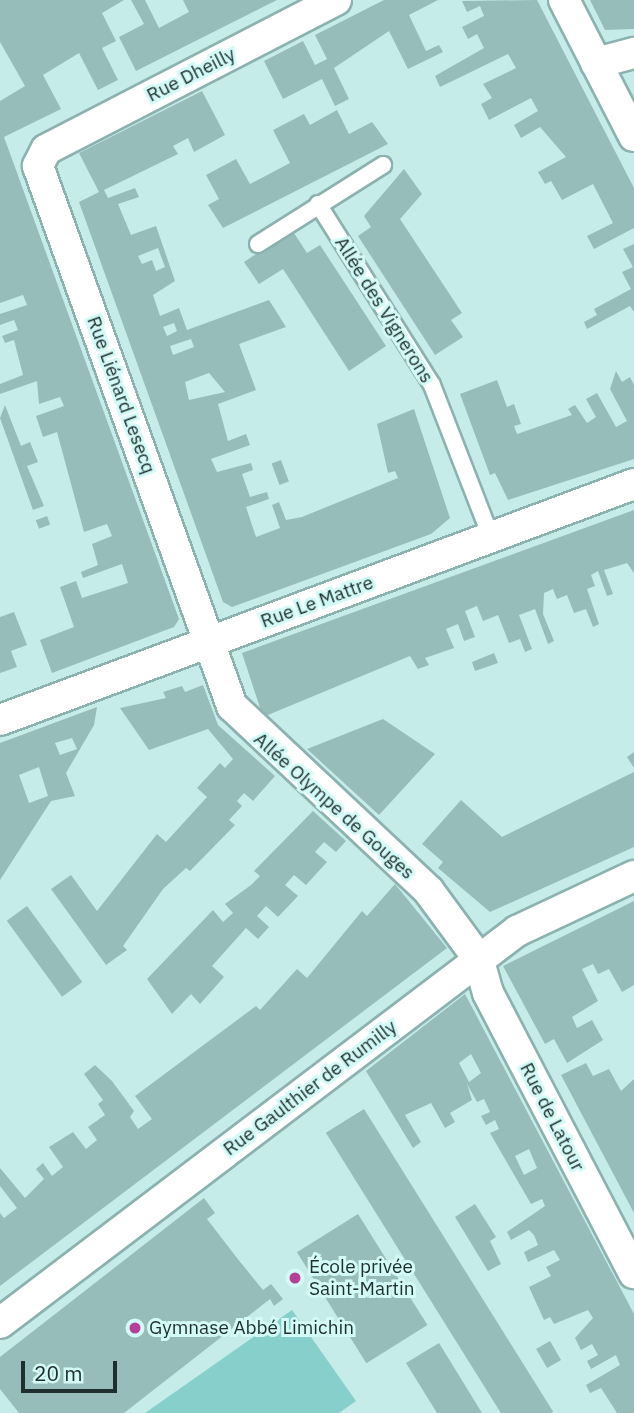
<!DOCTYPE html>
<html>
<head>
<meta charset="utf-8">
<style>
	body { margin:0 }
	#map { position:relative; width:634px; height:1413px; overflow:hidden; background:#c5ece9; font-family:"IBM Plex Sans",sans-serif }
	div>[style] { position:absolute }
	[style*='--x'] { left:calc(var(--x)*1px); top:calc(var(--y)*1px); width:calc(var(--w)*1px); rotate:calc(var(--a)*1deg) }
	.green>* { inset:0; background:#87cfcb }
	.building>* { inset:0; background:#97bdba; transform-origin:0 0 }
	.roads { filter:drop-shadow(2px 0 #8cb2b0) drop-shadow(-2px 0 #8cb2b0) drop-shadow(0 2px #8cb2b0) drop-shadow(0 -2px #8cb2b0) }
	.service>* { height:16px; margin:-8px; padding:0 8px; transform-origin:8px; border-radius:8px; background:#fff }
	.minor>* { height:30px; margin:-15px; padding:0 15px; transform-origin:15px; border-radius:15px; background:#fff }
	.dots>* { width:19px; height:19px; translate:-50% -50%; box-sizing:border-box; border:4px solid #d2faf6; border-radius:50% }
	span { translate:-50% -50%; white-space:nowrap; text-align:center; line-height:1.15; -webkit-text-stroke:6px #d2faf6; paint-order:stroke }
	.street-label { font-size:19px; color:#1f2f2e }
	.poi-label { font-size:19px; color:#1f2f2e }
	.left { translate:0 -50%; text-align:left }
	.scale { position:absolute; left:21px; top:1361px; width:96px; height:32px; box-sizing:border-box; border:4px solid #1f2f2e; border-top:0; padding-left:9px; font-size:21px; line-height:24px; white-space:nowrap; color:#1f2f2e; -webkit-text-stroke:5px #d2faf6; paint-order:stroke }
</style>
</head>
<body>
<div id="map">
	<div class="green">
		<i style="clip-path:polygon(292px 1310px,356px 1401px,339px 1413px,145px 1413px)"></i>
	</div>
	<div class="building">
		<i style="clip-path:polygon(0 0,124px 0,102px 13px,116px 41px,102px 48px,118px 80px,98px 90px,79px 53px,43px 75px,61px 109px,4px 137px,179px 619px,174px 627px,52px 673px,40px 640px,74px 627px,60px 587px,76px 581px,82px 598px,128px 583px,122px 564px,83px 578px,81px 572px,98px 565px,92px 544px,112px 536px,107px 524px,84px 532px,57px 432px,43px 437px,36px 416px,64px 406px,60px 397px,39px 404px,37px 381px,0 394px,0 384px,23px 375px,14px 340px,5px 343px,2px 336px,18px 330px,14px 320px,0 325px,0 314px,27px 305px,23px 295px,0 303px,0 101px,25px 86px,0 42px)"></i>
		<i style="clip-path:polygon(131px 0,145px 0,159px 28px,189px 12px,183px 0,277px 0,136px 71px,119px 37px,144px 24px)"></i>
		<i style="clip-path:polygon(384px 0,438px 0,409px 15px,426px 51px,439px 45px,443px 52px,408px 69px,389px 31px,334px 68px,349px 99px,335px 106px,322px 79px,283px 99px,264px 61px,303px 41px,315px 65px,327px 59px,315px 35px)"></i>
		<i style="clip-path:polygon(537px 0,634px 188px,634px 228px,594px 249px,587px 236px,613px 223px,593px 184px,562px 200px,551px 181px,545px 184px,538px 172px,566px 157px,540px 127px,521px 138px,514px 125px,538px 111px,531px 98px,489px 120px,481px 104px,492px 98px,483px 84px,516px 68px,508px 54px,440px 87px,435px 76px,484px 48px,477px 34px,468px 39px,462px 27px,484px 16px,480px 6px,467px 12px,462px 1px)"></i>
		<i style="clip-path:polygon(590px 0,634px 0,634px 29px,605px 30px)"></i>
		<i style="clip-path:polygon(evenodd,202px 91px,225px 135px,194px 152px,188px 138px,173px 146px,178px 154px,104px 190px,108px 198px,135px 188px,139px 197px,118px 204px,131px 235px,156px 226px,175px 281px,153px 295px,160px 316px,179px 308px,187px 330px,269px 300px,286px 327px,239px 344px,256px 390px,218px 404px,228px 441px,246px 434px,250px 445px,211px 459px,217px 472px,251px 463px,253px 470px,242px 474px,250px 497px,267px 492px,269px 499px,246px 507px,256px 537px,280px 528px,272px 505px,279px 502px,286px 520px,302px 517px,398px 478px,395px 471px,388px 473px,377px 424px,414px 409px,450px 518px,431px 534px,232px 607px,223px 602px,79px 202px,99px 192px,79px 153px,202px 91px,158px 248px,165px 267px,156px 271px,152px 260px,142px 264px,138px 256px,158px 248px,202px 91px,174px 323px,177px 331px,167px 336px,163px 327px,174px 323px,202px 91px,191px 339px,194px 347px,173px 355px,170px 346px,191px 339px,202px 91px,209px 373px,225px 392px,189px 400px,185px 382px,209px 373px)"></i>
		<i style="clip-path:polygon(337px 110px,349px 134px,372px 122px,388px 144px,223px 228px,208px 205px,219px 199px,206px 175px,236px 159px,250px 184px,290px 163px,273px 130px,304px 114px,310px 125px)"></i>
		<i style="clip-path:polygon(404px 169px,422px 194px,400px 219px,462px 313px,451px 320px,463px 337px,435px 355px,358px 236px,371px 227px,364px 216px)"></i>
		<i style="clip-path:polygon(292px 230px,307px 253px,320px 245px,386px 346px,349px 371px,283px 269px,259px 284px,244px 262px)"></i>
		<i style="clip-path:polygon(634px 244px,634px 312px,630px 306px,587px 329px,584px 322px,597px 315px,594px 309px,631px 289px,622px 272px,633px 267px,623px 249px)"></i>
		<i style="clip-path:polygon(616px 371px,622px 382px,630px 377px,634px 385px,634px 459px,508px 500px,495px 473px,490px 475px,460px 394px,497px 380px,507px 407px,514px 404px,521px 424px,514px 426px,517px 434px,572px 415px,568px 409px,575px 405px,587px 423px,596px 417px,586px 399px,597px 393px,616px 427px,627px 421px,610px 389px)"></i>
		<i style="clip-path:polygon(5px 405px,21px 446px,30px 442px,38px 462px,27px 466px,44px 506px,33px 510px,0 418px)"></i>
		<i style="left:281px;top:460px;width:23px;height:10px;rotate:70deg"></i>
		<i style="clip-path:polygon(634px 510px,634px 573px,627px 563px,604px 570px,613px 594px,607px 596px,598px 571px,591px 575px,595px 586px,587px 589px,599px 624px,593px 627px,586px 609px,574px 613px,567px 595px,557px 599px,553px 589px,544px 593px,543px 614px,554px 641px,548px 644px,535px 609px,519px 615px,532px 649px,525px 652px,520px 639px,509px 643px,498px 615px,483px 621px,477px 606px,465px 611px,475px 637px,464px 641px,458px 624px,446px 629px,454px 648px,425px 658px,429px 665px,418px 669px,410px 656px,263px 717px,242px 653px)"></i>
		<i style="left:47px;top:516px;width:9px;height:12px;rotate:69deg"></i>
		<i style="clip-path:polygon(14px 612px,27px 645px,11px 651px,17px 667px,0 673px,0 617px)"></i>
		<i style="clip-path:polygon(494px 653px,498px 663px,475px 671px,472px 662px)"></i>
		<i style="clip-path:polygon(203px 685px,218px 725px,275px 776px,253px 801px,244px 793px,237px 801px,242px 806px,229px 820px,235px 825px,190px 871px,186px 868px,163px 889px,123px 946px,127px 950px,106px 965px,51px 889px,71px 875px,97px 911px,157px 834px,166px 842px,207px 797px,197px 788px,220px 763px,225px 768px,233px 759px,208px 729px,149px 750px,120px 708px,166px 698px,163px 692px,182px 686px,185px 692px)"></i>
		<i style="clip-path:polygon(evenodd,97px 707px,94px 725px,66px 773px,75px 796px,51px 801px,0 880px,0 743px,97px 707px,72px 738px,77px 749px,60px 755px,55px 743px,72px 738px,97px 707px,39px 767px,48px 796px,29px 803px,19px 775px,39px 767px)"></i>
		<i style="clip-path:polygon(383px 719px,435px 754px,379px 815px,307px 749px)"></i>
		<i style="clip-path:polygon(634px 752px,634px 768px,627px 757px)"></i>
		<i style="clip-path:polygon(634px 772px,634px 847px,490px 912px,438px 868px,443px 862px,422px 844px,461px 800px,502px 837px)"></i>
		<i style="clip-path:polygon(313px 811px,346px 841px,336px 852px,324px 842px,315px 852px,327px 862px,306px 885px,294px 875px,285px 885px,298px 896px,278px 917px,266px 906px,257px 916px,269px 927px,258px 939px,246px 928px,212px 966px,224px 977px,200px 1004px,191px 994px,172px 1014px,147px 979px,213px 910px,223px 922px,233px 913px,225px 904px,251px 885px,260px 876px,254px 871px)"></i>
		<i style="clip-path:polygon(395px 884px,447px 948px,0 1286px,0 1213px,4px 1218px,17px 1208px,0 1186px,0 1168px,25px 1198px,44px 1179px,36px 1169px,43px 1163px,52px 1176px,63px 1167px,49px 1147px,73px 1132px,86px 1149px,97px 1140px,88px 1127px,105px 1115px,98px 1104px,103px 1100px,84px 1074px,95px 1065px,112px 1081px,134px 1111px,130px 1117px,138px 1129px,152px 1119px,135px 1096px,256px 1006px,260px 1010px,297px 969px,307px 978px,362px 911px,367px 916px)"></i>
		<i style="clip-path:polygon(634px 901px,634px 985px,622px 992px,609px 969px,598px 974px,593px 964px,582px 969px,598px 1001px,572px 1017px,577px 1028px,592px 1020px,603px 1040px,567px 1063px,554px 1039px,545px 1044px,503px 966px)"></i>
		<i style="left:27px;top:906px;width:94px;height:25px;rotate:54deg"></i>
		<i style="clip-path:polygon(evenodd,465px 994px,634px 1314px,634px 1413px,617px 1413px,601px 1388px,590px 1393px,586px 1385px,620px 1365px,616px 1355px,591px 1369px,587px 1361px,598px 1355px,592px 1344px,581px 1350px,575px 1338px,593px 1318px,588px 1310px,554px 1324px,550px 1317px,544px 1320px,529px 1287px,551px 1276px,546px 1267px,560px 1260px,554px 1250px,528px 1262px,524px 1252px,538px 1245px,534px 1235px,529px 1230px,511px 1240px,507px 1232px,545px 1206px,542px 1199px,531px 1204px,498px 1147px,490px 1133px,499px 1129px,495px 1120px,486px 1125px,481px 1116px,490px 1112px,484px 1099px,477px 1102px,467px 1084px,472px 1100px,450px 1113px,455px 1122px,445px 1128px,431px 1103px,405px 1115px,421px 1142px,413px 1148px,366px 1071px,465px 994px,471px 1054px,481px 1073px,469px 1082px,459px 1063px,471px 1054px,465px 994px,529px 1149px,537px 1168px,524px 1175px,515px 1156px,529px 1149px)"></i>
		<i style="clip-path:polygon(586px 1063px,593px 1076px,609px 1069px,621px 1091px,634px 1079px,634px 1213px,561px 1075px)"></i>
		<i style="left:364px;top:1109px;width:357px;height:45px;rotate:58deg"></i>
		<i style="clip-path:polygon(204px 1198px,215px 1213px,207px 1219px,237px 1258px,263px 1290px,271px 1284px,283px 1299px,274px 1306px,270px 1299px,124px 1413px,19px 1413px,0 1389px,0 1357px)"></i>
		<i style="clip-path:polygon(475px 1204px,496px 1237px,490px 1241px,501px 1264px,488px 1271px,455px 1217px)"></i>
		<i style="left:358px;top:1214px;width:131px;height:72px;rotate:58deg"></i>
		<i style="left:550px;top:1341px;width:22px;height:16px;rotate:60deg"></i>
		<i style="clip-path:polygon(439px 1343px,482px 1413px,437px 1413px,406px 1363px)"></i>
	</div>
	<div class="roads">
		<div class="service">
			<i style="--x:318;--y:204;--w:214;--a:57.8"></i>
			<i style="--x:432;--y:385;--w:163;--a:68.8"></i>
			<i style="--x:258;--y:244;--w:148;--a:-32.3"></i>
		</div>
		<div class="minor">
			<i style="--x:336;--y:0;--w:326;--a:152.7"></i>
			<i style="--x:46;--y:150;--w:18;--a:117"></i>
			<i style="--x:38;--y:166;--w:574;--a:70.24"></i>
			<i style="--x:232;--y:706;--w:269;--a:43.2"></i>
			<i style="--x:428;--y:890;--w:84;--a:53.7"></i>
			<i style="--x:478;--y:958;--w:36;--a:74"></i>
			<i style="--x:488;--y:993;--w:316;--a:62.5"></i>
			<i style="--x:564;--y:0;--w:153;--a:62.8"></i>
			<i style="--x:596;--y:63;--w:39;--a:-15"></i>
			<i style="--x:0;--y:720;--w:676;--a:-20.42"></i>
			<i style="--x:0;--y:1323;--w:649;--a:-37.17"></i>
			<i style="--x:517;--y:931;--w:129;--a:-25.2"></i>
		</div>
	</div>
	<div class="dots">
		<i style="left:295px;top:1278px;background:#b74096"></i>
		<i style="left:135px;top:1328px;background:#b74096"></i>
	</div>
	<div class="street-label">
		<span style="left:191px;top:75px;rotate:-27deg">Rue Dheilly</span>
		<span style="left:384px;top:310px;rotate:58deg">Allée des Vignerons</span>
		<span style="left:121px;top:395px;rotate:70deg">Rue Liénard Lesecq</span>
		<span style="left:317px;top:602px;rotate:-20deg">Rue Le Mattre</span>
		<span style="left:334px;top:806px;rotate:42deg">Allée Olympe de Gouges</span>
		<span style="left:310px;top:1088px;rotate:-37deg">Rue Gaulthier de Rumilly</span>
		<span style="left:552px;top:1117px;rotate:63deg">Rue de Latour</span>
	</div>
	<div class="poi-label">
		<span class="left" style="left:309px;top:1278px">École privée<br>Saint-Martin</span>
		<span class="left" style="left:149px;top:1328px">Gymnase Abbé Limichin</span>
	</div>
	<div class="scale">20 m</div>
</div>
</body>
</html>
